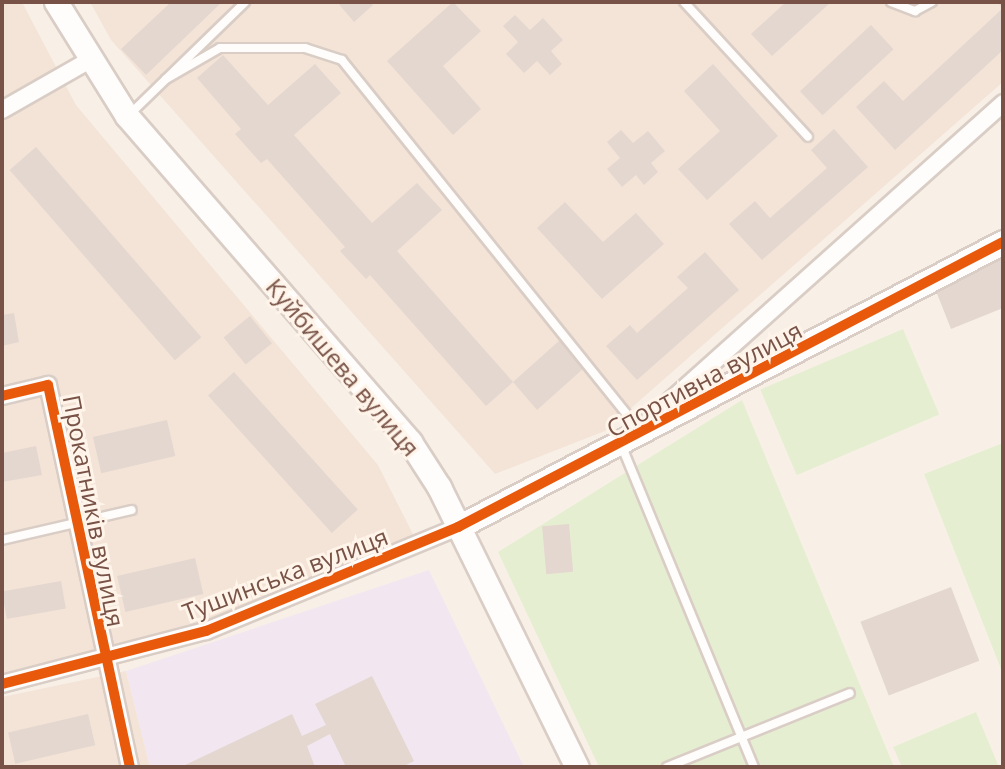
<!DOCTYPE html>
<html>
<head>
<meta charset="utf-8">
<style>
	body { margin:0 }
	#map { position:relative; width:1005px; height:769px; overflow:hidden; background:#f8f0e7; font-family:"Open Sans",sans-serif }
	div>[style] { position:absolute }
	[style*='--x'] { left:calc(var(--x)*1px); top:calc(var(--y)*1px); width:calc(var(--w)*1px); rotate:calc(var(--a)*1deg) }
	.residential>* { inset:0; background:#f4e4d7 }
	.education>* { inset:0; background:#f2e6f1 }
	.green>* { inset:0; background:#e6eed1; transform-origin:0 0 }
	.building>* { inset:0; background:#e4d7cf; transform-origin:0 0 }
	.roads { filter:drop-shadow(2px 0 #d9cdc5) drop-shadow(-2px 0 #d9cdc5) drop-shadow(0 2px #d9cdc5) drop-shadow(0 -2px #d9cdc5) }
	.lane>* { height:8px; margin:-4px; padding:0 4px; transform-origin:4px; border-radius:4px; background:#fefdfb }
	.street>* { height:16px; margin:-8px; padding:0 8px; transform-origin:8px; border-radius:8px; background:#fefdfb }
	.secondary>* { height:23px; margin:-11.5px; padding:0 11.5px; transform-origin:11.5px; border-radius:11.5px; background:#fefdfb }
	.cycleway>* { height:10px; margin:-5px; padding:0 5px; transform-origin:5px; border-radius:5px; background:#e8590c }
	span { translate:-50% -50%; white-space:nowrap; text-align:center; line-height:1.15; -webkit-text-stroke:6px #fff4e9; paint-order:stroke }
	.street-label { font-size:24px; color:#785246 }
	.frame { position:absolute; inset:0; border:4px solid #785246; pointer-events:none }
</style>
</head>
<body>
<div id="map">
	<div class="residential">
		<i style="clip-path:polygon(2px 2px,22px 2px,76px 105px,378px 465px,418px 544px,209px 625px,2px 681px)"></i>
		<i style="clip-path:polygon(90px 2px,1003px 2px,1003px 82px,605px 431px,495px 474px,111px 40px)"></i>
		<i style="clip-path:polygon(126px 671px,150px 767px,2px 767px,2px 697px)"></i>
	</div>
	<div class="education">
		<i style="clip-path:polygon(429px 570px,524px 767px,150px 767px,126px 671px)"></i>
	</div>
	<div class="green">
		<i style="left:903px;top:329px;width:93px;height:155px;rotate:67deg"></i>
		<i style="clip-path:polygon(742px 400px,894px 767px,599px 767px,498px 552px)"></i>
		<i style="clip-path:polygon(1003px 443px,1003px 674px,924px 474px)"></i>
		<i style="clip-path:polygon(976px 712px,999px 767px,902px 767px,893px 747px)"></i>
	</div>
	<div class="building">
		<i style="clip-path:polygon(171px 2px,222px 2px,146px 75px,121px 49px)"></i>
		<i style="clip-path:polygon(337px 2px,370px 2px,373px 5px,354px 22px)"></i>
		<i style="clip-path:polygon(453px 2px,481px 31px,443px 66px,481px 109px,453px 135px,387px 61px)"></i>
		<i style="clip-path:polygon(786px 2px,831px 2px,772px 56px,751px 34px)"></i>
		<i style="clip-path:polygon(997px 2px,1003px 2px,1003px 50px,895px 150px,856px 107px,884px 81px,903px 101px,1003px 8px)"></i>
		<i style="clip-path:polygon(515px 15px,530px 30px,543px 18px,563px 40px,551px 51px,562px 64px,550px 75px,537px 61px,524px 73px,506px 54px,518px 42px,503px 26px)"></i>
		<i style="left:871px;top:25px;width:33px;height:97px;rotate:47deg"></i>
		<i style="clip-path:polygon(223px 55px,268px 105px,315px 64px,341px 93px,294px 135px,372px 223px,417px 183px,442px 210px,397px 251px,513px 382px,560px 340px,584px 368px,537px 410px,513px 382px,486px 406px,370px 275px,366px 279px,340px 251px,345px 247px,267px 159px,261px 163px,235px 134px,241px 129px,197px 78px)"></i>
		<i style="clip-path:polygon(713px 64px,778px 136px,707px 200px,678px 169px,720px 131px,684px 91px)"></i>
		<i style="clip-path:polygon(834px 129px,868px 167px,762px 260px,729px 224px,755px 201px,770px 218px,827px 168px,811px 150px)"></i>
		<i style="clip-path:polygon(621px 130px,633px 143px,648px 131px,665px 151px,651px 163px,658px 172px,644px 185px,636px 175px,622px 187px,607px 169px,620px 158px,607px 142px)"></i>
		<i style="left:36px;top:147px;width:252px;height:35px;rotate:49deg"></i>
		<i style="clip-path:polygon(565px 202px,603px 242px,636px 213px,664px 244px,602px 299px,537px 228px)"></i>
		<i style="clip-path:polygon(705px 252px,739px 290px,637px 380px,606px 346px,630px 325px,637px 333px,688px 288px,677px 277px)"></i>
		<i style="clip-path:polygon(1003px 254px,1003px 308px,951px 329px,932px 281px)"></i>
		<i style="clip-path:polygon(14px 313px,19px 342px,2px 346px,2px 315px)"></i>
		<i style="left:250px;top:316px;width:35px;height:34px;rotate:51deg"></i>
		<i style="left:234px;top:372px;width:185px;height:35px;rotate:48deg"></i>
		<i style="left:167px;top:420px;width:37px;height:76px;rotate:77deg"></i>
		<i style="clip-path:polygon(36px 446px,42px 475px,2px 482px,2px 453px)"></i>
		<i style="left:569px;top:524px;width:48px;height:27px;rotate:85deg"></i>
		<i style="left:195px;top:558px;width:37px;height:80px;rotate:77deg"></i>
		<i style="left:61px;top:581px;width:28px;height:60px;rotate:80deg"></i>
		<i style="left:951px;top:587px;width:79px;height:97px;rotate:69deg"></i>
		<i style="clip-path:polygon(372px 676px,414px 761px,402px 767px,346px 767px,330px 734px,307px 746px,315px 767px,181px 767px,292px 714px,302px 736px,326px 725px,315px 704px)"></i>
		<i style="left:88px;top:714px;width:32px;height:82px;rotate:77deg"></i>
	</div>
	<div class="roads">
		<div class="lane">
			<i style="--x:684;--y:2;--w:183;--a:47.4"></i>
			<i style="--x:891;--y:2;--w:26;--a:21"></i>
			<i style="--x:915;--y:11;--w:19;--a:-28"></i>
			<i style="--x:166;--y:79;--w:62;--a:-29.9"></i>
			<i style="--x:220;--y:48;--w:85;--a:0"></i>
			<i style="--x:305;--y:48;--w:39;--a:18"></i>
			<i style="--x:342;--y:60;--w:474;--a:51.2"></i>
			<i style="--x:129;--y:115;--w:162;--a:-44.2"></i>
			<i style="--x:622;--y:447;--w:346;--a:67.6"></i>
			<i style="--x:2;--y:540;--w:133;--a:-13"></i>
			<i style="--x:667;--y:767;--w:197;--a:-22"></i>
		</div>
		<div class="street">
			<i style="--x:2;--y:110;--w:99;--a:-29.7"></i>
			<i style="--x:2;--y:396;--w:47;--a:-13.4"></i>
			<i style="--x:48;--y:385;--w:391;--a:77.9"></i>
			<i style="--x:650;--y:419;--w:474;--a:-41.8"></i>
			<i style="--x:2;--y:684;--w:211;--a:-14.6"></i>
			<i style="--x:206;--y:631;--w:273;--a:-22.4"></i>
		</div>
		<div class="secondary">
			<i style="--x:56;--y:2;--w:134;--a:58.1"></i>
			<i style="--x:127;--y:116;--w:432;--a:49"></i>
			<i style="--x:410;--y:442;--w:54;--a:57.2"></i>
			<i style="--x:439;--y:487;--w:312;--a:63.8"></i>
			<i style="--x:458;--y:527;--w:615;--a:-27.61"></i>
		</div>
	</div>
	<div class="cycleway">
		<i style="--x:2;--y:396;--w:47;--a:-13.4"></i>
		<i style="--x:48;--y:385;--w:391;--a:77.9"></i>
		<i style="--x:2;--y:684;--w:211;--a:-14.6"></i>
		<i style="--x:206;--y:631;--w:273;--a:-22.4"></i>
		<i style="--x:458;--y:527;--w:615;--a:-27.61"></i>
	</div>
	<div class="street-label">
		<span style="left:343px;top:367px;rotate:50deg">Куйбишева вулиця</span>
		<span style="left:704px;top:379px;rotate:-28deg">Спортивна вулиця</span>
		<span style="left:94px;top:511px;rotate:79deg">Прокатників вулиця</span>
		<span style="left:285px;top:574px;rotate:-21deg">Тушинська вулиця</span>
	</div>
	<div class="frame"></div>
</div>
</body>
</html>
